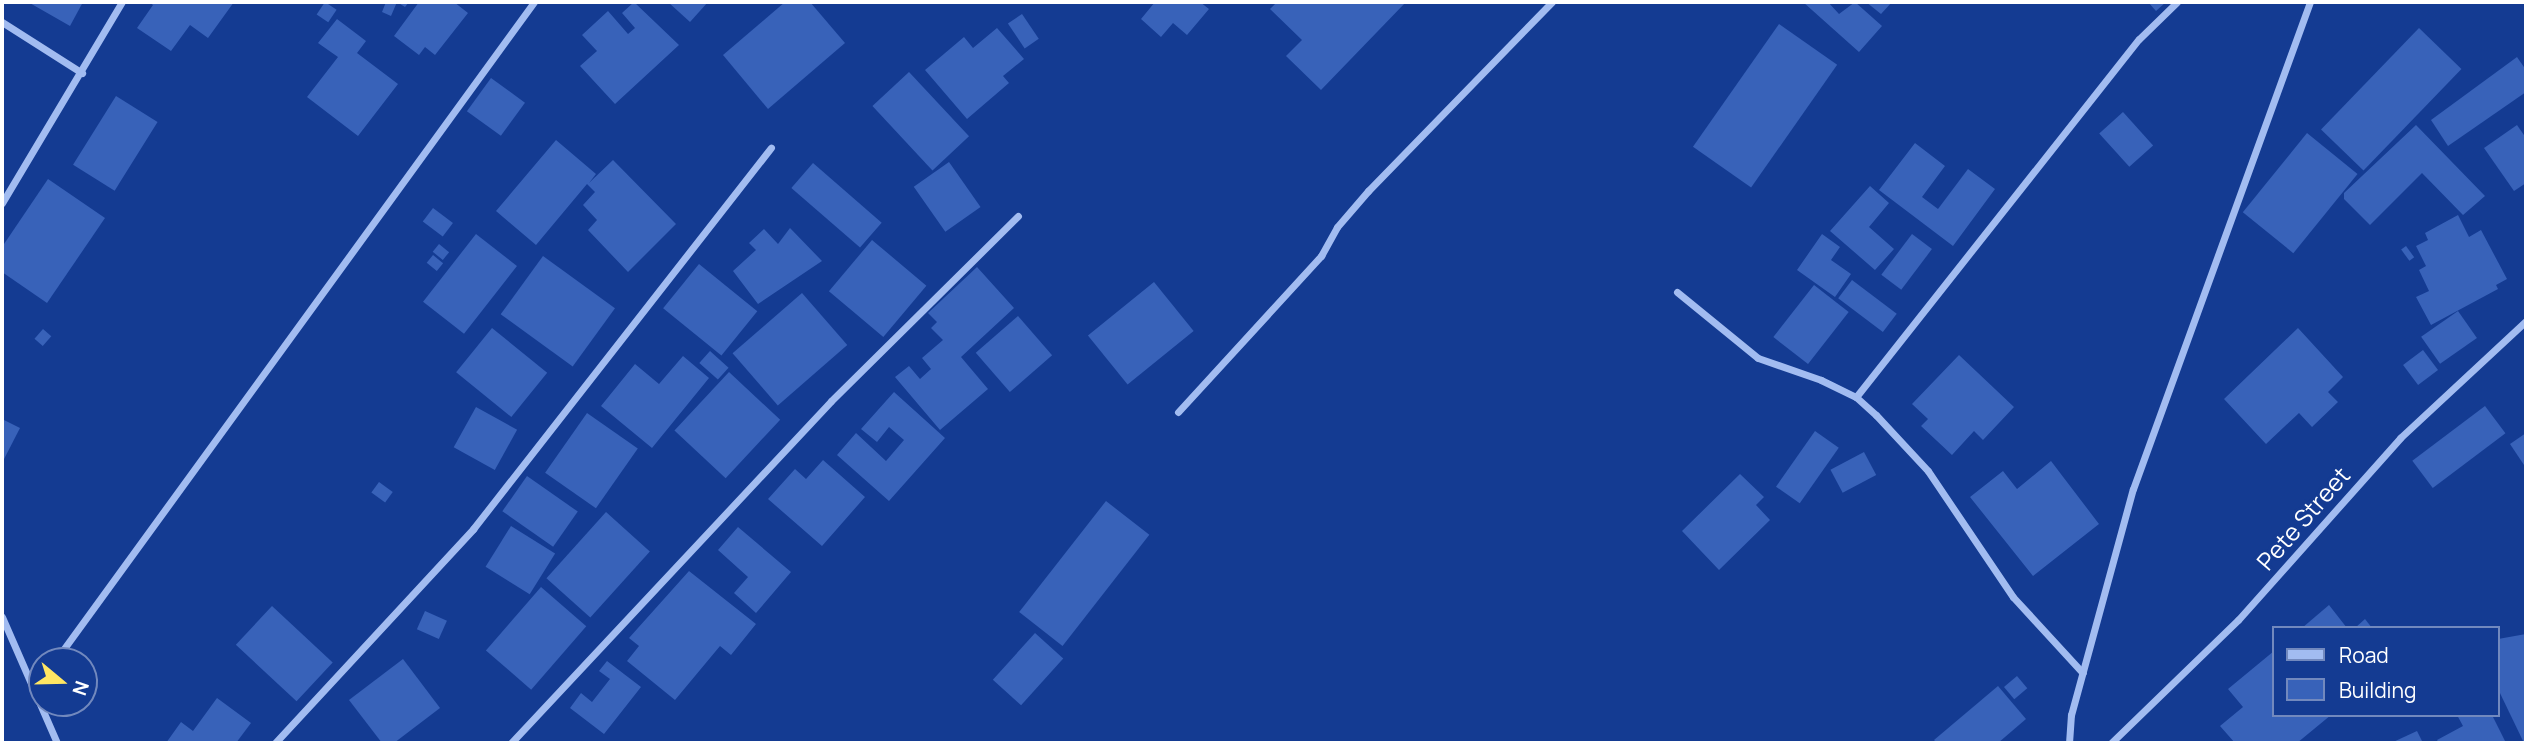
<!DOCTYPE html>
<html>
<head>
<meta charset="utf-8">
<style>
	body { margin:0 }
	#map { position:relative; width:2528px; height:745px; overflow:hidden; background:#143b92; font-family:Manrope,sans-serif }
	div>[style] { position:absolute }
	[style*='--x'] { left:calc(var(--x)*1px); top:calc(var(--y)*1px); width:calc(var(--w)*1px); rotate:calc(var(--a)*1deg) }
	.building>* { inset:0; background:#3862b9; transform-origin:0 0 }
	.minor>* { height:7px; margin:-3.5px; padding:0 3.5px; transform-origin:3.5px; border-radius:3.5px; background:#a2bcf1 }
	span { translate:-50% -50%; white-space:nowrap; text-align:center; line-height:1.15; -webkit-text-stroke:6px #143b92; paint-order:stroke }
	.street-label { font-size:24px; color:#fff }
	.frame { position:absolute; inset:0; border:4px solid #fff; pointer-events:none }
	.legend { position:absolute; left:2272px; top:626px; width:228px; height:91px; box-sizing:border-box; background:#143b92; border:2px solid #7289be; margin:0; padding:9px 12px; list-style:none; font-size:21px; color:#fff }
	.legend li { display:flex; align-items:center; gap:14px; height:35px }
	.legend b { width:35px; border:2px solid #7289be }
	.north { position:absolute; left:28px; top:647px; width:70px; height:70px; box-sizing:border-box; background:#143b92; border:2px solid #7289be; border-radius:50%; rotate:109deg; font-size:19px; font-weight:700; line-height:28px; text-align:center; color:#fff }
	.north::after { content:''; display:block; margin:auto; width:24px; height:32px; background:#ffe663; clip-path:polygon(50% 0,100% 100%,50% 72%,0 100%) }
</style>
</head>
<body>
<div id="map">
	<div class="building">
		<i style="clip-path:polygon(28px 2px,83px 2px,70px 26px)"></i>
		<i style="clip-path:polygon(149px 2px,234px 2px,208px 38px,190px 25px,171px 51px,137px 28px,153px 5px)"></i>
		<i style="left:325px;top:2px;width:14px;height:15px;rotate:34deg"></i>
		<i style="clip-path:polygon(386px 2px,409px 2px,405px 7px,397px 2px,391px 16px,382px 12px)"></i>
		<i style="clip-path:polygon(419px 2px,454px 2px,468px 13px,435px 55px,425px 47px,419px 55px,394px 36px)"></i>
		<i style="clip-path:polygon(634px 2px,679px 45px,615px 104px,580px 66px,597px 51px,582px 35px,608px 11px,628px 34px,635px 28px,622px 13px)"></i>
		<i style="clip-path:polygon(668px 2px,708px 2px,690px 22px)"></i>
		<i style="clip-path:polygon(785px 2px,810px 2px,845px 43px,768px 109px,723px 55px)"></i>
		<i style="clip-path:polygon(1155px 2px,1200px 2px,1209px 9px,1187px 35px,1173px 23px,1161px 37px,1141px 19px)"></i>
		<i style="clip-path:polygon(1277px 2px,1406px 2px,1321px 90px,1286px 56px,1302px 40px,1270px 9px)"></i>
		<i style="clip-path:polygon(1803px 2px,1828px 2px,1839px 14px,1855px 2px,1882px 26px,1859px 52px)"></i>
		<i style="clip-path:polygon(1866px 2px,1892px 2px,1881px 14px)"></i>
		<i style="clip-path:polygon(2148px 2px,2166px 2px,2156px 11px)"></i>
		<i style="left:1022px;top:14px;width:30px;height:17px;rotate:56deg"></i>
		<i style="clip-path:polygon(337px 19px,366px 41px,357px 53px,398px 84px,358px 136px,307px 97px,338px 57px,318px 43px)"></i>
		<i style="left:1779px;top:24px;width:71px;height:150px;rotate:35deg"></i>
		<i style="clip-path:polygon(997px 28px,1024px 59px,1003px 76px,1009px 83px,967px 119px,925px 70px,964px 37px,973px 48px)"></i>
		<i style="left:2419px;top:28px;width:59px;height:141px;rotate:44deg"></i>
		<i style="clip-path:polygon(2517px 57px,2526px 70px,2526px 92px,2448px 146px,2431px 120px)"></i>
		<i style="left:909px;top:72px;width:88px;height:50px;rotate:47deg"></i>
		<i style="left:491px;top:78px;width:42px;height:41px;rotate:36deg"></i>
		<i style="left:116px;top:96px;width:49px;height:81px;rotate:32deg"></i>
		<i style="left:2123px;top:112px;width:45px;height:32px;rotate:48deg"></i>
		<i style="clip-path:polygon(2416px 125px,2485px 196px,2463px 215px,2422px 173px,2370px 225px,2344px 199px,2344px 193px)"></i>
		<i style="clip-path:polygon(2517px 125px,2526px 138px,2526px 183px,2514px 191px,2484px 148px)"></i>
		<i style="left:2307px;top:133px;width:65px;height:102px;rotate:39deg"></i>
		<i style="clip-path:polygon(556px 140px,596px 174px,589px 183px,613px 160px,676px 224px,628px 272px,588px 230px,597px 220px,583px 205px,595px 192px,587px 184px,536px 245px,496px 211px)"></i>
		<i style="clip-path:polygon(1915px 143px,1945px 166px,1922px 197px,1938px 209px,1968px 169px,1995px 189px,1953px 246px,1879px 190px)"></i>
		<i style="left:949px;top:162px;width:55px;height:43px;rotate:55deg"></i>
		<i style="left:813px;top:163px;width:91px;height:33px;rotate:41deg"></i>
		<i style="clip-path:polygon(48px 179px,105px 218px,47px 303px,2px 272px,2px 247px)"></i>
		<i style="clip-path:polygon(1870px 186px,1889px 203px,1869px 227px,1894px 249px,1875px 270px,1830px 231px)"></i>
		<i style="left:433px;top:208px;width:25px;height:17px;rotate:37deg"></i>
		<i style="clip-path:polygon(2458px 215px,2469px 237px,2481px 230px,2507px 279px,2496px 285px,2498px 289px,2431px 325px,2416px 297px,2429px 291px,2419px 270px,2426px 266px,2416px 246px,2428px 240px,2425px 233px)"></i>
		<i style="clip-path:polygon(790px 228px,822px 261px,758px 304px,733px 271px,756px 250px,749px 243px,764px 229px,778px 244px)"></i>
		<i style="left:476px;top:234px;width:52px;height:86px;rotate:38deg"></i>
		<i style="clip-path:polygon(1822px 234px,1840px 247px,1831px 260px,1851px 274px,1835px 297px,1797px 270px)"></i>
		<i style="left:1912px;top:234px;width:25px;height:51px;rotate:37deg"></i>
		<i style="left:872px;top:240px;width:71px;height:67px;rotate:40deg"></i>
		<i style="left:439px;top:244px;width:13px;height:10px;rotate:39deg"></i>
		<i style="left:2406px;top:246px;width:14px;height:6px;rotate:54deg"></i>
		<i style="left:433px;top:255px;width:13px;height:10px;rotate:39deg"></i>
		<i style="left:543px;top:256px;width:89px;height:72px;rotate:36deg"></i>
		<i style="left:699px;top:264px;width:75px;height:57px;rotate:39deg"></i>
		<i style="clip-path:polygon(977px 267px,1014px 308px,961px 357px,988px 389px,940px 430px,895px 377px,909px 366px,920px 379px,931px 369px,922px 358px,943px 340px,931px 328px,937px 322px,928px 313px)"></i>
		<i style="left:1852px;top:280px;width:56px;height:23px;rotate:37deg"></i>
		<i style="left:1154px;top:282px;width:63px;height:85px;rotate:51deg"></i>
		<i style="left:1814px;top:285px;width:44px;height:66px;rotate:38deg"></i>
		<i style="left:802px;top:293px;width:69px;height:92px;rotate:49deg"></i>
		<i style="left:2458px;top:311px;width:33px;height:45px;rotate:55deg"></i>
		<i style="left:1018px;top:316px;width:52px;height:56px;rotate:49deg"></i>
		<i style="left:492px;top:328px;width:71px;height:57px;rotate:39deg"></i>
		<i style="clip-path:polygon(2298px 328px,2343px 377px,2328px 392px,2338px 402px,2312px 427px,2299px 413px,2266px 444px,2224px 399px)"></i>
		<i style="left:43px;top:329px;width:11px;height:13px;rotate:41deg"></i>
		<i style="left:2423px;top:350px;width:25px;height:25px;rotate:53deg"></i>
		<i style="left:710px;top:351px;width:25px;height:16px;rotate:42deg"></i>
		<i style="clip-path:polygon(1959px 355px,2014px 407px,1983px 440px,1974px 431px,1952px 455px,1921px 426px,1928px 419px,1912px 404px)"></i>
		<i style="clip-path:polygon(683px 356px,709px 378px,652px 448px,601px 406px,635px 364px,659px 384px)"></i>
		<i style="left:729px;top:372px;width:70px;height:80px;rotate:43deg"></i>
		<i style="clip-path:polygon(894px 392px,945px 438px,889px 501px,837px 455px,856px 433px,886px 461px,904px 440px,889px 427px,877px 442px,861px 429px)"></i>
		<i style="left:2485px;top:406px;width:34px;height:91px;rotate:53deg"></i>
		<i style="left:476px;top:407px;width:47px;height:46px;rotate:29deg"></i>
		<i style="left:587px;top:413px;width:62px;height:73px;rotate:35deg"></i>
		<i style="clip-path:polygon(2px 419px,20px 428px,2px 463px)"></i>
		<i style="left:1815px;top:431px;width:29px;height:68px;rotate:35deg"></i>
		<i style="clip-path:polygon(2526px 433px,2526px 468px,2510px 444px)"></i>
		<i style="left:1864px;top:452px;width:26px;height:38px;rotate:62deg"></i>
		<i style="clip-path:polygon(823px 460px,865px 497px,822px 546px,768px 499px,795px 469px,806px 479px)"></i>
		<i style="clip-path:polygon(2051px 461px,2099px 524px,2033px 576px,1970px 497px,2003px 471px,2017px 489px)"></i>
		<i style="clip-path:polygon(1740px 474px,1764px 497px,1756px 505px,1770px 520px,1719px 570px,1682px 531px)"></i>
		<i style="left:527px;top:476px;width:62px;height:43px;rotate:35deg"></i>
		<i style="left:379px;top:482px;width:17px;height:13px;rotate:36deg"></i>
		<i style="left:1106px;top:501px;width:55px;height:141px;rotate:38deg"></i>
		<i style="left:606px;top:512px;width:59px;height:89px;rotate:42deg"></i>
		<i style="left:511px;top:526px;width:52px;height:48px;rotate:32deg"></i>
		<i style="clip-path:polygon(738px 527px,791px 572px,756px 613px,734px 593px,748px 577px,718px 550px)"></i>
		<i style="clip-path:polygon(689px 571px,756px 624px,731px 655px,720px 646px,675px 700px,627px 661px,639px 646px,629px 638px)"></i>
		<i style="left:541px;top:587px;width:60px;height:84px;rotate:41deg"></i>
		<i style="clip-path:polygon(2329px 605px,2347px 628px,2302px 628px)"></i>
		<i style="left:272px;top:606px;width:83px;height:53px;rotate:43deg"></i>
		<i style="left:425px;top:611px;width:24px;height:20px;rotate:24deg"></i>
		<i style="clip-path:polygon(2365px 619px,2372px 628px,2355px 628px)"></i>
		<i style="left:1035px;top:633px;width:38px;height:63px;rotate:42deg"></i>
		<i style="clip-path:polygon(2526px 634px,2526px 743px,2524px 743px,2498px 689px,2498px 639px)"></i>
		<i style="clip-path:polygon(2274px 651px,2274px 715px,2331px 715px,2297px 743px,2235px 743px,2220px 726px,2243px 707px,2228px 689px)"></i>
		<i style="clip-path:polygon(403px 659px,440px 708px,394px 743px,382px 743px,349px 700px)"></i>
		<i style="clip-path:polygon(607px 661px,641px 687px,604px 734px,570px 708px,581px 693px,592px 702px,610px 679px,599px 671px)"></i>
		<i style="left:2017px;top:676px;width:16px;height:17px;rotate:50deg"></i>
		<i style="clip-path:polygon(1998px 686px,2026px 719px,1998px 743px,1937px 743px,1934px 740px)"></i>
		<i style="clip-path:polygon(217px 698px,251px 723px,236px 743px,166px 743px,181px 722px,193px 731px)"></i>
		<i style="clip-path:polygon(2457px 715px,2492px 715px,2506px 743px,2439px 743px,2437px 740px,2463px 726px)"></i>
		<i style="clip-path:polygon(2417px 731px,2423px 743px,2391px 743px)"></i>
	</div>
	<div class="minor">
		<i style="--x:2;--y:22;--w:95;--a:32.5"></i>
		<i style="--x:2;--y:203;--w:234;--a:-59.2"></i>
		<i style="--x:1677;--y:292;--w:104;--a:39.2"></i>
		<i style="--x:1758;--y:358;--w:67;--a:19.2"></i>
		<i style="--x:1821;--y:380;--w:39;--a:26"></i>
		<i style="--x:1856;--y:397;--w:27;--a:42"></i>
		<i style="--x:1876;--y:415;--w:76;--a:47.1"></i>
		<i style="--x:1928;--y:471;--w:152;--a:56"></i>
		<i style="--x:2013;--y:597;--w:103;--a:47.4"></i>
		<i style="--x:1856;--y:397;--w:456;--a:-51.7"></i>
		<i style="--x:2139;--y:39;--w:53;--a:-44.2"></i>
		<i style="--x:1178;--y:412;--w:212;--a:-47.5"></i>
		<i style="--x:1321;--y:256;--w:33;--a:-61"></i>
		<i style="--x:1337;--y:227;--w:48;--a:-49.3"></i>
		<i style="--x:1368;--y:191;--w:264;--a:-45.8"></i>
		<i style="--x:2;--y:617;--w:137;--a:66.4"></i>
		<i style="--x:55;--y:661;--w:815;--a:-53.99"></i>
		<i style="--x:34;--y:691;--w:14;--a:-56"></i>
		<i style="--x:275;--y:743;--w:292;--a:-47.2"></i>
		<i style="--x:473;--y:529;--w:484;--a:-52"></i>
		<i style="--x:511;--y:743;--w:468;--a:-46.9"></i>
		<i style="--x:831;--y:401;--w:263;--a:-44.7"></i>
		<i style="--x:2069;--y:743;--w:28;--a:-86"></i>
		<i style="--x:2071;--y:715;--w:234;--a:-74.7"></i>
		<i style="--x:2133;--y:489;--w:518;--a:-70.03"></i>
		<i style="--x:2111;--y:743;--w:177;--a:-44.1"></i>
		<i style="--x:2238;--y:620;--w:244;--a:-48.3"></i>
		<i style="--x:2400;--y:438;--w:172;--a:-42.9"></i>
	</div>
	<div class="street-label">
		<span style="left:2303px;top:518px;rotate:-49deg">Pete Street</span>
	</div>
	<div class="frame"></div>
	<ul class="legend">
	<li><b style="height:9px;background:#a2bcf1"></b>Road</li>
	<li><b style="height:19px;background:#3862b9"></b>Building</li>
	</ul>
	<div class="north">N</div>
</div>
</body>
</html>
